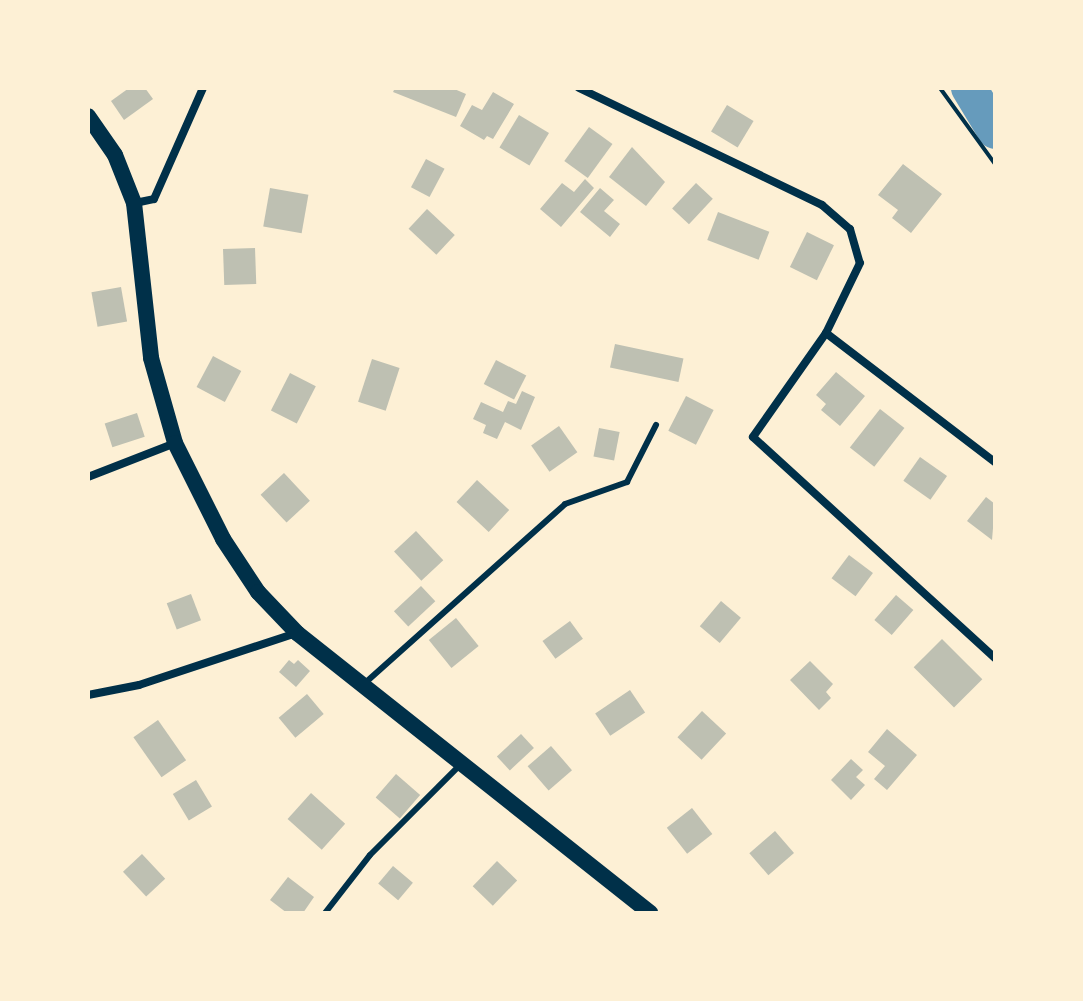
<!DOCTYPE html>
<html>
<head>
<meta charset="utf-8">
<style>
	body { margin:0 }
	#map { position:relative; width:1083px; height:1001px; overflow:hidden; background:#fdf0d5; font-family:"Work Sans",sans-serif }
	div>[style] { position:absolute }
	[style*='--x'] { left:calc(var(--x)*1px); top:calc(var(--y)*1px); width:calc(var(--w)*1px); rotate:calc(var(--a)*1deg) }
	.river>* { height:36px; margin:-18px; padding:0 18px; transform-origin:18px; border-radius:18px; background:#669bbc }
	.building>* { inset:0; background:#bec0b2; transform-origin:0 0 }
	.path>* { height:4px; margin:-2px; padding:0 2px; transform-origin:2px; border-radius:2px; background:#003049 }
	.service>* { height:6px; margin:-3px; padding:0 3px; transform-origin:3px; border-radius:3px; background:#003049 }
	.minor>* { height:8px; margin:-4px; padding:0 4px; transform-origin:4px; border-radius:4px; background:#003049 }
	.secondary>* { height:16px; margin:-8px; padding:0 8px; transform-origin:8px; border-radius:8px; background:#003049 }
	span { translate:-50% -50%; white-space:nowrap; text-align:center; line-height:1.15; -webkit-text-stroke:8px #fdf0d5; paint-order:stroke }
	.frame { position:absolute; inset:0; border:90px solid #fdf0d5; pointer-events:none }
</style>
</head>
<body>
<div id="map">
	<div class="river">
		<i style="--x:969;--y:88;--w:50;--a:58.8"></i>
	</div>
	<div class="building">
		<i style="clip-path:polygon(129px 88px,145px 88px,153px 99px,124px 120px,111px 101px)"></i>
		<i style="clip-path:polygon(395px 88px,452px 88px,466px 94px,456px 117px,393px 92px)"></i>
		<i style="clip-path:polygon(493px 92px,514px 104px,493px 139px,487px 136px,484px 140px,460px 126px,472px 105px,482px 110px)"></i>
		<i style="left:727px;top:105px;width:31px;height:31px;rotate:31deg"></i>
		<i style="left:519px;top:115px;width:35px;height:38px;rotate:31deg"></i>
		<i style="left:589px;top:127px;width:29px;height:42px;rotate:36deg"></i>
		<i style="clip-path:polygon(632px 147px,665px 182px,646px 206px,609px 177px)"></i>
		<i style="left:426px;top:159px;width:21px;height:32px;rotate:28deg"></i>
		<i style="clip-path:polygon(903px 164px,942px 194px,911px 233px,892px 218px,898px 210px,878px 195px)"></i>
		<i style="clip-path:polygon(585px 179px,594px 188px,561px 227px,540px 209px,562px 183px,574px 192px)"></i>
		<i style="left:696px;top:183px;width:23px;height:35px;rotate:43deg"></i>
		<i style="left:270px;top:188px;width:39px;height:39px;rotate:10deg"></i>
		<i style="clip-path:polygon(600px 188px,614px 200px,604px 211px,620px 224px,610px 237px,580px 212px)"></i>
		<i style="left:427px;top:209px;width:38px;height:27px;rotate:43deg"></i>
		<i style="left:718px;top:212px;width:55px;height:30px;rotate:21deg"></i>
		<i style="left:807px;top:232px;width:30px;height:39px;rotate:26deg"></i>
		<i style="left:255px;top:248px;width:36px;height:32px;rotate:88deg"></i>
		<i style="left:121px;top:287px;width:35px;height:30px;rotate:80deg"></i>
		<i style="left:615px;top:344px;width:70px;height:24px;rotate:12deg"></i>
		<i style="left:213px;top:356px;width:32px;height:35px;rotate:28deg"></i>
		<i style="left:372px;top:359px;width:29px;height:45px;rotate:18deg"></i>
		<i style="left:496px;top:360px;width:34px;height:27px;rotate:27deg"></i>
		<i style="clip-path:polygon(836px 372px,865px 396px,840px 426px,821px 410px,826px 404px,816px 395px)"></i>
		<i style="left:290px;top:373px;width:29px;height:42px;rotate:27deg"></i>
		<i style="clip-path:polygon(522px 391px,535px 397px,521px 430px,505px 422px,497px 439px,483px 433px,486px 425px,473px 419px,481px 402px,503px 412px,508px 401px,516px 404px)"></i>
		<i style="left:686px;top:396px;width:31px;height:39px;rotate:27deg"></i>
		<i style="left:880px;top:409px;width:31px;height:49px;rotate:38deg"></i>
		<i style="left:137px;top:413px;width:25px;height:34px;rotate:72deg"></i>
		<i style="left:559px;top:426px;width:32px;height:34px;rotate:55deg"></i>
		<i style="left:599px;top:428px;width:21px;height:29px;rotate:11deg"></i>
		<i style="left:920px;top:457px;width:33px;height:29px;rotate:35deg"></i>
		<i style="left:284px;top:473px;width:38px;height:32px;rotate:47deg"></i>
		<i style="left:477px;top:480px;width:44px;height:30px;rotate:43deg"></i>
		<i style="clip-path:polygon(986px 497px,995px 504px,992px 540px,967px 521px)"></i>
		<i style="left:416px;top:531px;width:40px;height:30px;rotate:47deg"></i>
		<i style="left:849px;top:555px;width:30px;height:29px;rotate:37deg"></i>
		<i style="left:421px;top:586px;width:21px;height:37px;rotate:47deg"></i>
		<i style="left:191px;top:594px;width:28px;height:26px;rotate:69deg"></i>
		<i style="left:896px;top:595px;width:23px;height:33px;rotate:41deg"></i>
		<i style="left:721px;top:601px;width:26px;height:33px;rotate:40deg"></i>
		<i style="left:456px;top:618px;width:36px;height:35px;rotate:51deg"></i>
		<i style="left:570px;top:621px;width:22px;height:34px;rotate:54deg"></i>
		<i style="left:942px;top:639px;width:57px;height:40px;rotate:45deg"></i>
		<i style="clip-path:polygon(289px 660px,294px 664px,298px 660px,310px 671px,296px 687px,279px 672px)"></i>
		<i style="clip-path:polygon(810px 661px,833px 684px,826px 692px,831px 698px,819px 710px,790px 680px)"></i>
		<i style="left:630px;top:690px;width:27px;height:42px;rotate:56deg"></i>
		<i style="left:307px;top:694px;width:26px;height:37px;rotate:50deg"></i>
		<i style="left:702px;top:711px;width:33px;height:36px;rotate:43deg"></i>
		<i style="left:158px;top:720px;width:49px;height:30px;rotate:55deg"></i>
		<i style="clip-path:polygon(887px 729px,917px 755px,887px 790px,874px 779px,885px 766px,868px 752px)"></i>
		<i style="left:521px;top:734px;width:19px;height:33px;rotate:47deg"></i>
		<i style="left:551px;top:746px;width:32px;height:31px;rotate:49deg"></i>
		<i style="clip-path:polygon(851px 759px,863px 770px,856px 777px,865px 785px,851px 800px,831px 780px)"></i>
		<i style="left:396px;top:774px;width:32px;height:31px;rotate:41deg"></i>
		<i style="left:196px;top:780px;width:31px;height:27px;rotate:59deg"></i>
		<i style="left:311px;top:793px;width:46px;height:35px;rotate:42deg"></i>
		<i style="left:692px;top:808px;width:33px;height:32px;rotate:52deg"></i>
		<i style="left:775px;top:831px;width:29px;height:34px;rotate:49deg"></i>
		<i style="left:142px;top:854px;width:34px;height:26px;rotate:47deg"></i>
		<i style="left:497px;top:861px;width:28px;height:35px;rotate:44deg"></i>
		<i style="left:393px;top:866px;width:26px;height:23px;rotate:40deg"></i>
		<i style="clip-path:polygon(288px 877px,314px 897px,303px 913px,287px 913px,270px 900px)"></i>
	</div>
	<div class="path">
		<i style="--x:940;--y:88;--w:94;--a:54.1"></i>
	</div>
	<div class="service">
		<i style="--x:365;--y:683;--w:268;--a:-41.8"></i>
		<i style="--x:565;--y:504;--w:66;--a:-19.5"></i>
		<i style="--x:627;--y:482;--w:64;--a:-63"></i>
		<i style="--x:325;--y:913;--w:73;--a:-52.2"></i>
		<i style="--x:370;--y:855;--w:130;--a:-45"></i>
	</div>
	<div class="minor">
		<i style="--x:579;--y:88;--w:270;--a:25.7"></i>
		<i style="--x:822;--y:205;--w:37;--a:41"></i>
		<i style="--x:850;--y:229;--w:35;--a:74"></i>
		<i style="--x:860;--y:263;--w:78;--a:115.9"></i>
		<i style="--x:826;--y:333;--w:127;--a:125.1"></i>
		<i style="--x:753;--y:437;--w:328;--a:42.4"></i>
		<i style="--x:135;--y:203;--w:19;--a:-12"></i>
		<i style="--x:154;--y:199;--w:121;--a:-66.2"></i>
		<i style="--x:826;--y:333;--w:213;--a:37.4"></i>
		<i style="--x:88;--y:477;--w:93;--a:-21.3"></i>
		<i style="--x:88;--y:695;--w:52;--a:-11.1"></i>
		<i style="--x:139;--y:685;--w:165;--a:-18.3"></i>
	</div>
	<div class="secondary">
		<i style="--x:88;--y:116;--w:47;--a:55.3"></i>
		<i style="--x:115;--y:155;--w:52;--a:68.4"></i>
		<i style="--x:134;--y:203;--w:156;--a:83.7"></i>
		<i style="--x:151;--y:358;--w:88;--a:74.2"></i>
		<i style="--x:175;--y:443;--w:107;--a:63.4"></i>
		<i style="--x:223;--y:539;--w:64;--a:56.6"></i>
		<i style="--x:258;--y:592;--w:57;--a:46.4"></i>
		<i style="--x:297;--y:633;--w:451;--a:38.4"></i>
	</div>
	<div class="frame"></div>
</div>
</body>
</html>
